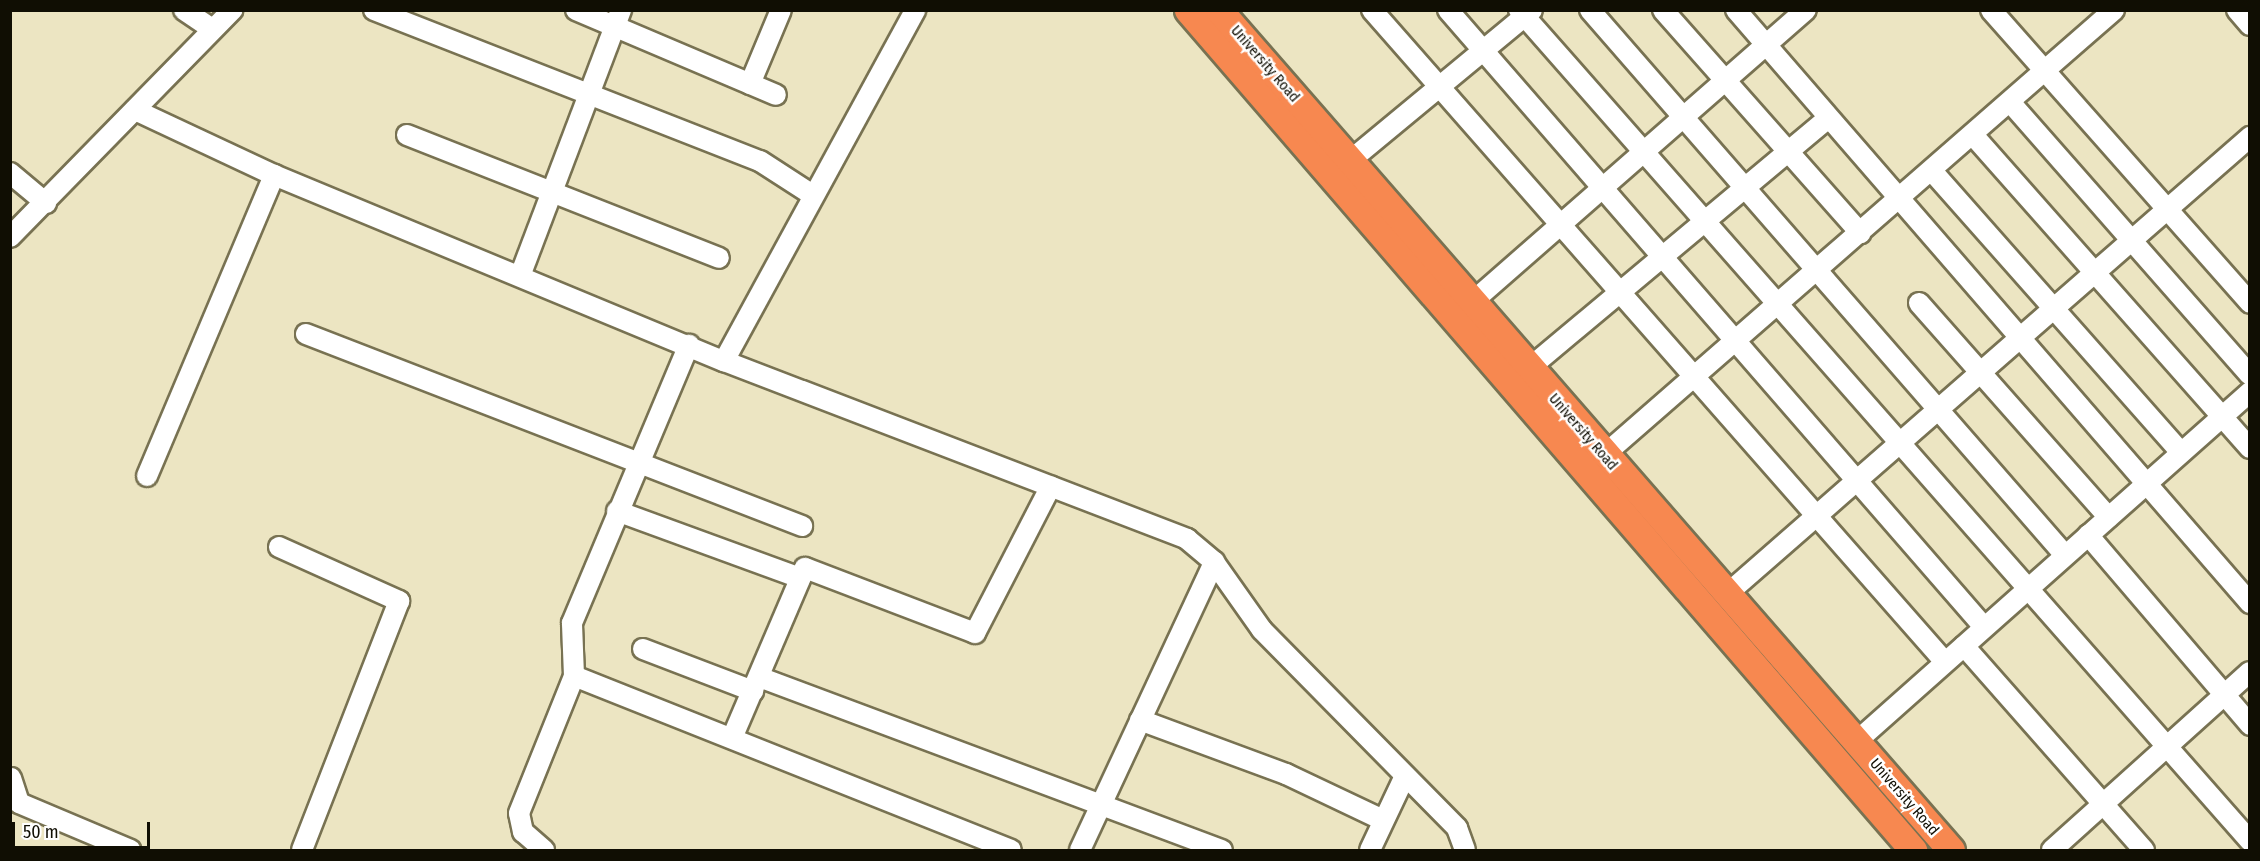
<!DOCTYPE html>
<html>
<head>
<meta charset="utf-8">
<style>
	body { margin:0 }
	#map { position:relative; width:2260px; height:861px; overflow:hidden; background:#ece5c2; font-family:"Fira Sans Condensed",sans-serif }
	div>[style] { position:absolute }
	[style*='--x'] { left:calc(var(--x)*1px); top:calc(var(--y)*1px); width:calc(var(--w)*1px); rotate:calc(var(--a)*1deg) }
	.roads { filter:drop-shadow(2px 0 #787252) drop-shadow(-2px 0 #787252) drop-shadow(0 2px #787252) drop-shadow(0 -2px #787252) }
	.minor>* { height:20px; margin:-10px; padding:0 10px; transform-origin:10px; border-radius:10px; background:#fff }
	.highway>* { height:27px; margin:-13.5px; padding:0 13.5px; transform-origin:13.5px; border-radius:13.5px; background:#f78850 }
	span { translate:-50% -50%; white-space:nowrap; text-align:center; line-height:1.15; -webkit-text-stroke:5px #fff; paint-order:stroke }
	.street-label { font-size:15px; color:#100e03 }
	.frame { position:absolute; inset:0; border:12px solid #100e03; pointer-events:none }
	.scale { position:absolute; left:12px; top:822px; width:138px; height:27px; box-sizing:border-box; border:3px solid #100e03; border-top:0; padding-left:8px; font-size:18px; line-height:21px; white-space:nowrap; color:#100e03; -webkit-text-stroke:4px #fff; paint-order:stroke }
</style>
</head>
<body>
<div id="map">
	<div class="roads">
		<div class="minor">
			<i style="--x:184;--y:10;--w:34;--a:34"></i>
			<i style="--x:374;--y:10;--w:414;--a:21.4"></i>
			<i style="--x:760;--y:161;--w:61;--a:32.9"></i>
			<i style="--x:576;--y:10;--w:217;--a:23"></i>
			<i style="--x:1372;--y:10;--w:868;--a:48.69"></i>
			<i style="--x:1448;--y:10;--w:817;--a:49.02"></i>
			<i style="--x:1519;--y:10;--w:1107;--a:48.66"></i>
			<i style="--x:1590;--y:10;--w:723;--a:48.93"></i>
			<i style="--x:1663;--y:10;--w:298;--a:48.5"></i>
			<i style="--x:1736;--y:10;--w:785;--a:49.08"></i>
			<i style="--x:1991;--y:10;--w:391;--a:48.5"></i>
			<i style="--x:2237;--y:10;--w:20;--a:49"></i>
			<i style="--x:750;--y:84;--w:80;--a:-67.3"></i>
			<i style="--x:2010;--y:102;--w:363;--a:48.7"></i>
			<i style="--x:135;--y:110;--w:153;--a:25.1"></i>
			<i style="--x:274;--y:175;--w:487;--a:22.5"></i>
			<i style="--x:724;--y:361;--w:496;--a:21"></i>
			<i style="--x:1187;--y:539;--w:35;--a:40"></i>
			<i style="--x:1214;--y:562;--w:83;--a:54.8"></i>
			<i style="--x:1262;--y:630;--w:278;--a:45.4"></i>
			<i style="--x:1457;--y:828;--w:23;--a:70"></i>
			<i style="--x:407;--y:135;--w:335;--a:21.5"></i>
			<i style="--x:1973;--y:135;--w:418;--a:48.5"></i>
			<i style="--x:1340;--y:169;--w:249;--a:-39.6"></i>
			<i style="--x:1932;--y:171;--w:375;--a:48.5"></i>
			<i style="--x:10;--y:173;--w:47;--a:39.8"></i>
			<i style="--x:10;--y:237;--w:318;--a:-45.6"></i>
			<i style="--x:520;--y:276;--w:285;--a:-69.2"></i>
			<i style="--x:1471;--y:303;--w:445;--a:-41.2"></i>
			<i style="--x:1919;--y:303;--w:286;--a:48.5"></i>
			<i style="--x:306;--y:334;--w:532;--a:21.16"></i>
			<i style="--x:724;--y:361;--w:400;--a:-61.4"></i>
			<i style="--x:1521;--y:375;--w:400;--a:-39.9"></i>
			<i style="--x:1604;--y:455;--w:677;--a:-41.11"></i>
			<i style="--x:147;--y:476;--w:327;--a:-67.1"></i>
			<i style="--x:617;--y:511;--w:195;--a:20.1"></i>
			<i style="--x:2088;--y:535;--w:250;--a:49.5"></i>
			<i style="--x:279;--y:547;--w:132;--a:24.2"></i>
			<i style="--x:399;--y:601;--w:267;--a:111.3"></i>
			<i style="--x:1727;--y:594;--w:695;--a:-41.15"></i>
			<i style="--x:1964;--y:646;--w:272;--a:48.6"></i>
			<i style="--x:643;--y:649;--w:118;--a:20.9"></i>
			<i style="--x:574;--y:676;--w:470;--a:21.7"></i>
			<i style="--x:759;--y:677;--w:494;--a:20.5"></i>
			<i style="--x:1140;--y:720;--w:156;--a:20.3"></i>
			<i style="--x:1286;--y:774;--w:107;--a:25.4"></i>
			<i style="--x:732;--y:738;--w:185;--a:-66.8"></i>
			<i style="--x:805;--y:568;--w:182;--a:20.9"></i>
			<i style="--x:975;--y:633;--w:165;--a:-62.7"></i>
			<i style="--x:1857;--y:741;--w:526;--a:-41.61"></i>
			<i style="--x:11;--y:778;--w:26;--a:72"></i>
			<i style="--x:19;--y:803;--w:121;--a:22.9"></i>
			<i style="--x:544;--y:850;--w:28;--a:-139"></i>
			<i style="--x:523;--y:832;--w:19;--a:-102"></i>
			<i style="--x:519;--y:813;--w:148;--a:-68.1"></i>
			<i style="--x:574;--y:676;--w:53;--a:-92.2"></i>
			<i style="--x:572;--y:623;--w:302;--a:-67.2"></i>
			<i style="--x:1080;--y:850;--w:318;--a:-65"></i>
			<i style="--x:1370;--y:850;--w:82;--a:-64.7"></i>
			<i style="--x:2052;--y:850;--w:266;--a:-42"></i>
		</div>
		<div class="highway">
			<i style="--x:1188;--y:10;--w:1110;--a:49.2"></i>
			<i style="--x:1219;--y:10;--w:1114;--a:48.93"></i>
		</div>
	</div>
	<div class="street-label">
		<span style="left:1265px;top:64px;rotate:49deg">University Road</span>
		<span style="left:1583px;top:432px;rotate:49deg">University Road</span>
		<span style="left:1904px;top:797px;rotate:49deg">University Road</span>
	</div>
	<div class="frame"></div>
	<div class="scale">50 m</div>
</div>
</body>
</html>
